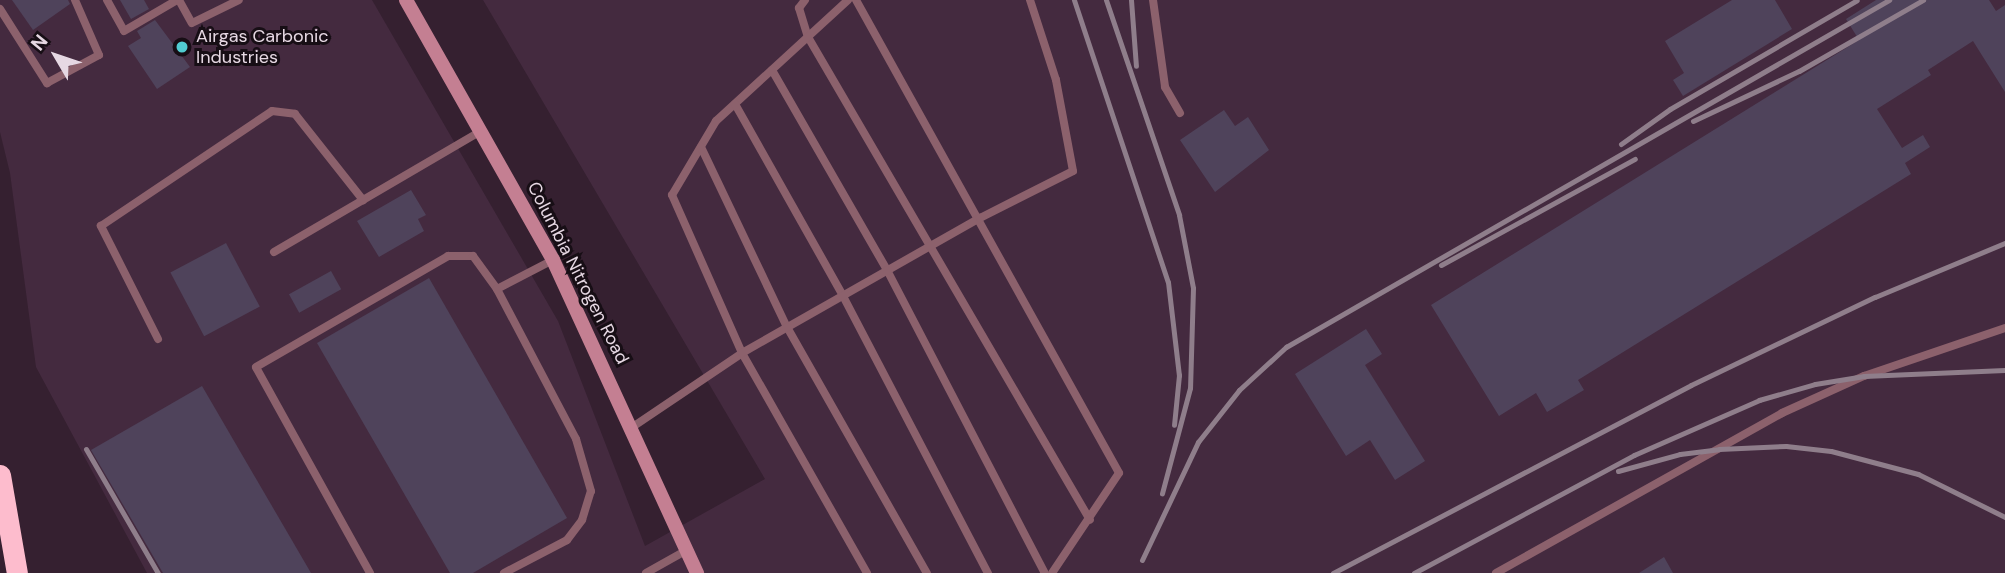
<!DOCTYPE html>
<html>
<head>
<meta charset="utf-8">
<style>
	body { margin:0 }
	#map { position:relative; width:2005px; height:573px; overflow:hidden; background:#352030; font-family:"DM Sans",sans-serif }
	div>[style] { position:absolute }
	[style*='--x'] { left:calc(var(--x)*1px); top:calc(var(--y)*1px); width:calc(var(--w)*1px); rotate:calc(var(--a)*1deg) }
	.built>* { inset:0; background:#442a3f }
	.building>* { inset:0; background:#4f435b; transform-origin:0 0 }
	.lane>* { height:8px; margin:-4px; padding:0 4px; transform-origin:4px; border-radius:4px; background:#8c616c }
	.secondary>* { height:14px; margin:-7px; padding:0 7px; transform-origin:7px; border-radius:7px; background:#c47f92 }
	.highway>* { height:21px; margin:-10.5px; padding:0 10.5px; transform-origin:10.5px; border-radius:10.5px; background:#fdbccd }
	.rail>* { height:5px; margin:-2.5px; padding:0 2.5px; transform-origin:2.5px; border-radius:2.5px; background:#8f7e8b }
	.dots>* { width:19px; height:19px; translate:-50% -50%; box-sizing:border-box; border:4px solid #170e15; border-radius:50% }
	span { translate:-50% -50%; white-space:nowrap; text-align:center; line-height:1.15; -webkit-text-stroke:6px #170e15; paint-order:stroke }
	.poi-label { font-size:18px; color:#e6d8e3 }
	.left { translate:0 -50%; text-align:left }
	.street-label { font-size:18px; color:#e6d8e3 }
	.north { position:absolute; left:21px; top:21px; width:70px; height:70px; -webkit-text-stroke:5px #170e15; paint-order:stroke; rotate:309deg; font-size:19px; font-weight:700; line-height:28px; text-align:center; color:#e6d8e3 }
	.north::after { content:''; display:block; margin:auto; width:24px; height:32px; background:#e6d8e3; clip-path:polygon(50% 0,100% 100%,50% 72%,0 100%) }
</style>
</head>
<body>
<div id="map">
	<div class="built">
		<i style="clip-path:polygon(0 0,372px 0,558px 321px,645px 546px,765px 479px,483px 0,2005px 0,2005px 573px,147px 573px,36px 367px,10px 173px,0 132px)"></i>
	</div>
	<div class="building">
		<i style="clip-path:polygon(12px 0,68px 0,70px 4px,33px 30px)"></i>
		<i style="clip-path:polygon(120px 0,144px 0,149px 9px,131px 19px)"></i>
		<i style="clip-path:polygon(1732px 0,1775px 0,1792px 29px,1683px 96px,1673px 80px,1684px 73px,1665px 41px)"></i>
		<i style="clip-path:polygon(1876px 0,1989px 0,1996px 11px,2005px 5px,2005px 92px,1973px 41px,1928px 70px,1931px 75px,1877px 109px,1902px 148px,1923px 135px,1930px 147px,1905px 163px,1911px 174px,1578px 380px,1584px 390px,1547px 412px,1536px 393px,1499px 416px,1431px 305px,1859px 40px,1846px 19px)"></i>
		<i style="clip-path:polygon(155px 20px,190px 67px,157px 89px,128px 46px,141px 38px,137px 31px)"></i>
		<i style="clip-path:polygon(1224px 110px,1235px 126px,1248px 117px,1269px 150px,1215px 192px,1180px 140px)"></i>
		<i style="clip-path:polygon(411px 190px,426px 215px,418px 219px,424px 231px,379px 257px,357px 221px)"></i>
		<i style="left:226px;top:243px;width:72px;height:63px;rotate:62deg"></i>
		<i style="left:331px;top:271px;width:21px;height:48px;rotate:61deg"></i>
		<i style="clip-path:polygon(429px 278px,567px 518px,473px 573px,450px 573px,317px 343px)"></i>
		<i style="clip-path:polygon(1366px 329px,1382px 354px,1365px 365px,1425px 461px,1395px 480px,1370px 440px,1346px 456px,1295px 374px)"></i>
		<i style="clip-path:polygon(202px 386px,311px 573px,163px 573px,91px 450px)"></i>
		<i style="clip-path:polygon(1664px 557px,1673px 573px,1639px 573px)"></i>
	</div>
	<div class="lane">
		<i style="--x:107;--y:0;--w:35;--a:61"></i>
		<i style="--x:124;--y:31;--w:61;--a:-30.3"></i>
		<i style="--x:179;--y:0;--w:26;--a:61"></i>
		<i style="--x:192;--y:23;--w:52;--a:-26.1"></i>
		<i style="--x:805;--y:0;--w:10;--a:127"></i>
		<i style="--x:799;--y:8;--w:30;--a:73"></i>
		<i style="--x:808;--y:37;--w:559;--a:59.72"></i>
		<i style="--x:848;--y:0;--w:179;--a:137.5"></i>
		<i style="--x:716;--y:121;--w:86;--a:120.7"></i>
		<i style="--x:672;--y:195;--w:173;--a:66.1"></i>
		<i style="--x:742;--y:353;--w:253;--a:60.4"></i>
		<i style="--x:856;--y:0;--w:541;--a:60.92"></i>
		<i style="--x:1119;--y:473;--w:120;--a:123.8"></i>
		<i style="--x:1153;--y:0;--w:88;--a:82.1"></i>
		<i style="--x:1165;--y:87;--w:30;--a:60"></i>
		<i style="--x:0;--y:9;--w:88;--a:57.6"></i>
		<i style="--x:47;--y:83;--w:59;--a:-28.3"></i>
		<i style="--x:99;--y:55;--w:60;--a:-113.6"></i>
		<i style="--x:772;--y:70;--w:231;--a:60.1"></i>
		<i style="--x:887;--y:270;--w:342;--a:62.5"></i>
		<i style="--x:735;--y:104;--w:220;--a:60.6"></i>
		<i style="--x:843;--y:296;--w:313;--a:62.4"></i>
		<i style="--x:701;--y:147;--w:199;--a:64.5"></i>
		<i style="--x:787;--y:327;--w:283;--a:60.4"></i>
		<i style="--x:274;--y:252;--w:240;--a:-30.3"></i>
		<i style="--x:158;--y:339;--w:127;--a:-116.8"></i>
		<i style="--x:101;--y:226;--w:206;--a:-33.9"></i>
		<i style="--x:272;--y:111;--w:23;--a:7"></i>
		<i style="--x:295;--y:114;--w:110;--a:51.7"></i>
		<i style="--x:631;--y:428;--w:134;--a:-34"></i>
		<i style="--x:742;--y:353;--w:274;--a:-29.6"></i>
		<i style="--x:980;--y:218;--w:104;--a:-26.8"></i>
		<i style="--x:1073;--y:171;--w:93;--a:-100.6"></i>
		<i style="--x:1056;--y:80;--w:84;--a:-108"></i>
		<i style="--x:370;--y:573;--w:235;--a:-119"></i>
		<i style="--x:256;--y:367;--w:222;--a:-30"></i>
		<i style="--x:448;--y:256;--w:25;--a:0"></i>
		<i style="--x:473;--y:256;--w:41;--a:54"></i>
		<i style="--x:504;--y:573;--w:71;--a:-27.6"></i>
		<i style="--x:567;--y:540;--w:25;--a:-53"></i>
		<i style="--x:582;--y:520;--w:30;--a:-73"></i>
		<i style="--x:591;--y:491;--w:54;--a:-106.1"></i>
		<i style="--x:576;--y:439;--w:170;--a:-117.8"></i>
		<i style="--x:497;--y:289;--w:63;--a:-27.4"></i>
		<i style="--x:646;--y:573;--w:47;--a:-29.3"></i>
		<i style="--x:1496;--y:573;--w:328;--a:-29.2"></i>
		<i style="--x:1782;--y:413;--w:90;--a:-24.3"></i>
		<i style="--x:1864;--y:376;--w:149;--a:-18.8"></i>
	</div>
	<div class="secondary">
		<i style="--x:406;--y:0;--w:299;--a:60.5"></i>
		<i style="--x:553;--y:260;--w:345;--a:65.3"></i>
	</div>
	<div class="highway">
		<i style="--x:0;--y:475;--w:99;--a:80.2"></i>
	</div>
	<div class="rail">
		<i style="--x:1074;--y:0;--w:297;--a:71.6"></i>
		<i style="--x:1168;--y:282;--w:94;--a:83.3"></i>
		<i style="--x:1179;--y:375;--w:50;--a:95.7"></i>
		<i style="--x:1106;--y:0;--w:227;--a:71.2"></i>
		<i style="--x:1179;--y:215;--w:74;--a:79.1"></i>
		<i style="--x:1193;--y:288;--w:100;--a:91.7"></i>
		<i style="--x:1190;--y:388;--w:109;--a:104.9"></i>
		<i style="--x:1131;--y:0;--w:66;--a:85.7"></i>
		<i style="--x:1693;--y:121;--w:117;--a:-25.3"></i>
		<i style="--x:1799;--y:71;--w:143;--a:-29.8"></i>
		<i style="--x:1621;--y:144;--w:60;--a:-35.5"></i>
		<i style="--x:1670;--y:109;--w:216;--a:-30.2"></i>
		<i style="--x:1441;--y:265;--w:221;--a:-28.7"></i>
		<i style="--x:86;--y:449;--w:143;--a:59.9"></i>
		<i style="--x:1618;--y:471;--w:64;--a:-15.3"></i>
		<i style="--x:1680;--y:454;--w:39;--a:-7"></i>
		<i style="--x:1719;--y:449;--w:67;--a:-2.6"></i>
		<i style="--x:1786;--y:446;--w:45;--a:6.3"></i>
		<i style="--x:1831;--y:451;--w:90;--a:14.8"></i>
		<i style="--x:1918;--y:474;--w:97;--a:26.3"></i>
		<i style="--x:1142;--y:560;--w:131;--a:-64.6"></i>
		<i style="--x:1198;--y:442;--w:66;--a:-51.7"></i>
		<i style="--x:1239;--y:390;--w:64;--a:-42.5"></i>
		<i style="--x:1286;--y:347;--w:696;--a:-29.92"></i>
		<i style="--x:1333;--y:573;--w:404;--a:-27.7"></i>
		<i style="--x:1691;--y:385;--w:204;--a:-25.6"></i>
		<i style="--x:1875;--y:297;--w:141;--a:-22.6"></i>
		<i style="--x:1414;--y:573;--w:250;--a:-28.2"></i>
		<i style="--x:1634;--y:455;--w:137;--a:-23.7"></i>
		<i style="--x:1759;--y:400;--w:58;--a:-15.9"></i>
		<i style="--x:1815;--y:384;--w:50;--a:-9.3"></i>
		<i style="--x:1864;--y:376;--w:141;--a:-2.4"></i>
	</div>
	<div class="dots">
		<i style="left:182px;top:47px;background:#51ccd1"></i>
	</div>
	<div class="poi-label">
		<span class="left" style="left:196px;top:47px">Airgas Carbonic<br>Industries</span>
	</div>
	<div class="street-label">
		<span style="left:578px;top:273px;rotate:63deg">Columbia Nitrogen Road</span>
	</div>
	<div class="north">N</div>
</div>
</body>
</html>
